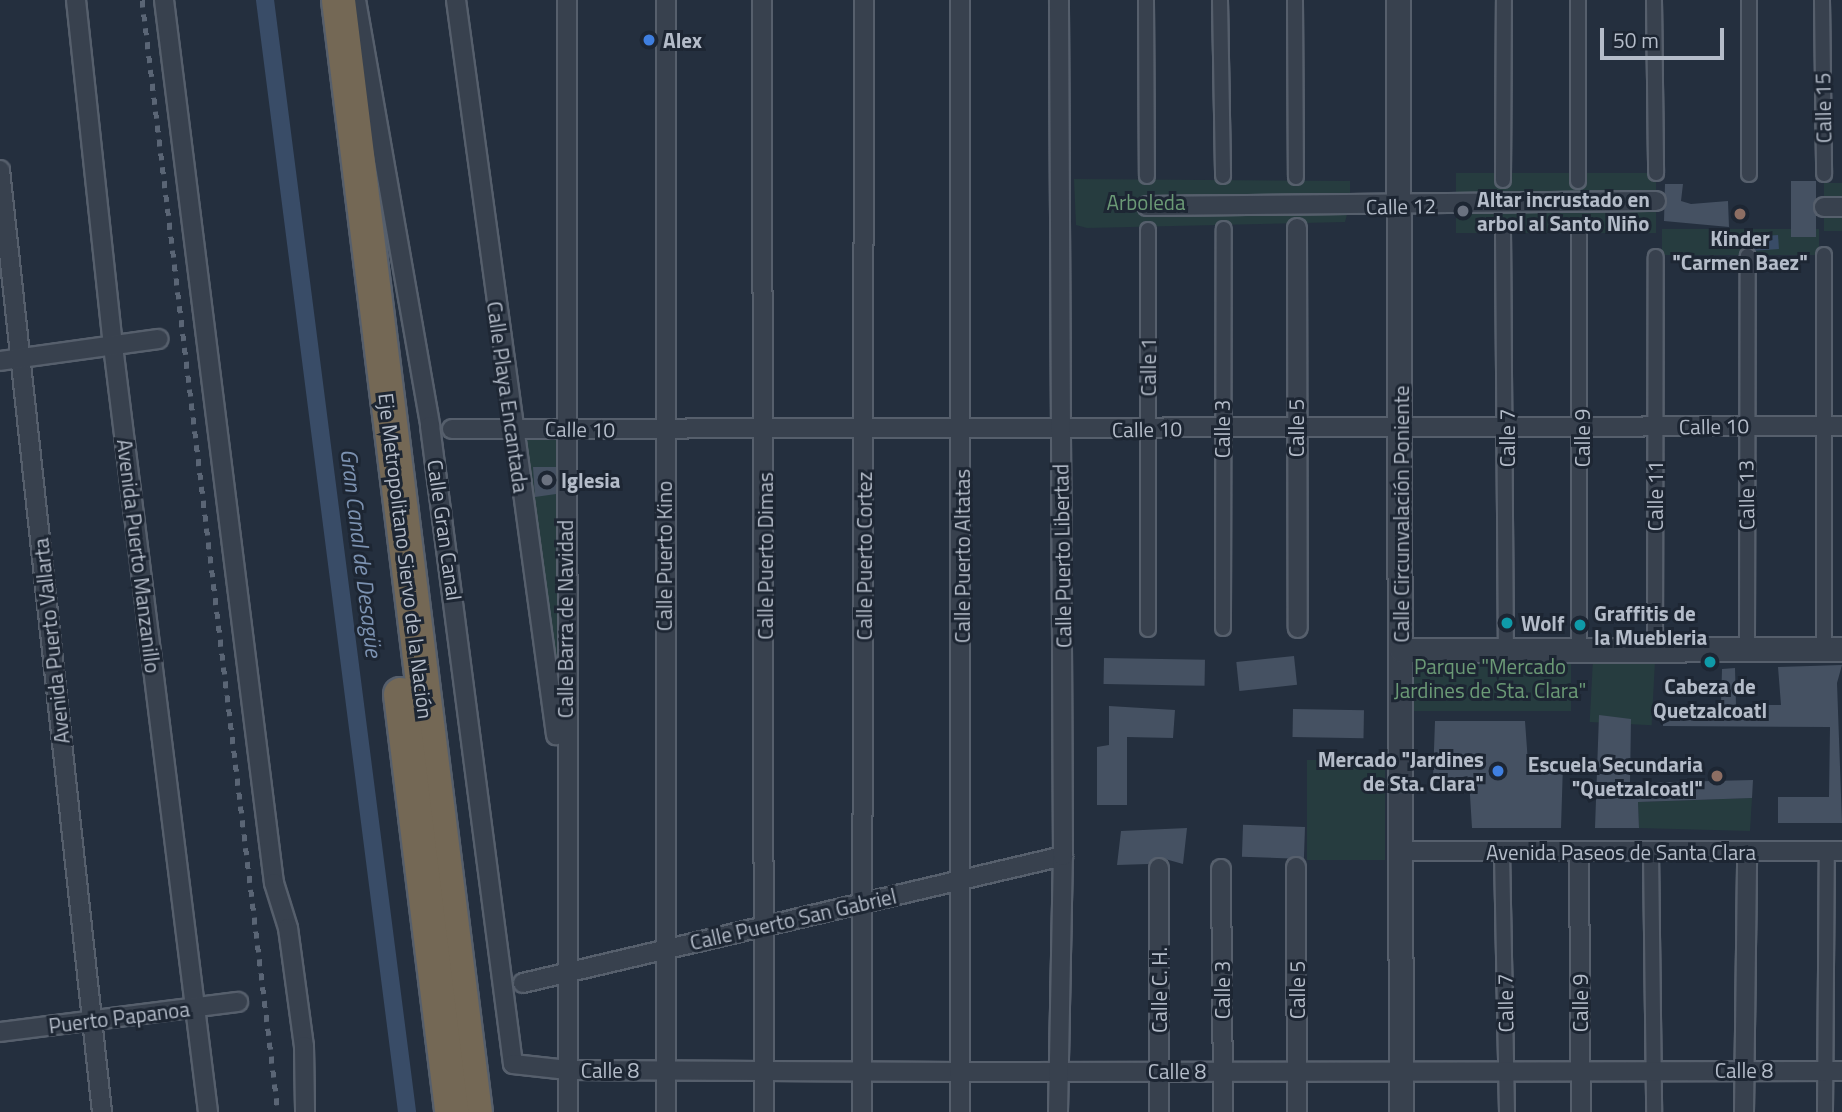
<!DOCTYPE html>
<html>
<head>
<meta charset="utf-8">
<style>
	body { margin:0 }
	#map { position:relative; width:1842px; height:1112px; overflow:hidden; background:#242f3e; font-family:"Titillium Web",sans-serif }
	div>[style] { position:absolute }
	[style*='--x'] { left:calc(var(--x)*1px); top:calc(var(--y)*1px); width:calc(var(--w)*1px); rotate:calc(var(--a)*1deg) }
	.green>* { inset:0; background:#263c3f; transform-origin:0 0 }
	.water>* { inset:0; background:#394c67; transform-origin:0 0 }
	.canal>* { height:18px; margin:-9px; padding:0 9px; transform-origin:9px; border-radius:9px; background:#394c67 }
	.building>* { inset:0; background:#455162; transform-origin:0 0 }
	.roads { filter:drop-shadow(2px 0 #565f6c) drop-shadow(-2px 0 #565f6c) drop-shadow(0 2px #565f6c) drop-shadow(0 -2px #565f6c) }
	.pedestrian>* { height:14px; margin:-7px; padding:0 7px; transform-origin:7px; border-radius:7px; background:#38414e }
	.minor>* { height:18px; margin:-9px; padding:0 9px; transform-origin:9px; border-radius:9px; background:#38414e }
	.tertiary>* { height:23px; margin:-11.5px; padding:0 11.5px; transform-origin:11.5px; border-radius:11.5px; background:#38414e }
	.motorway>* { height:33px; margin:-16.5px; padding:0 16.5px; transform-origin:16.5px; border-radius:16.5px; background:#746855 }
	.rail>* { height:5px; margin-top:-2.5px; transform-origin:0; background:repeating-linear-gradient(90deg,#5a6575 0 7px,transparent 0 14px) }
	.dots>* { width:19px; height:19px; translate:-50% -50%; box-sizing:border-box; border:4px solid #1d2633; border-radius:50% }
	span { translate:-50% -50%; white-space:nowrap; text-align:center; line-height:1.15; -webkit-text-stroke:6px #1d2633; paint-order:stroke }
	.poi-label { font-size:21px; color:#b4bcc9; font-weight:700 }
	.left { translate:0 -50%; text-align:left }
	.right { translate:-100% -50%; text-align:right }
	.street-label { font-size:21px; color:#b4bcc9 }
	.park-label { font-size:21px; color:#6b9a76 }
	.water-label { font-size:23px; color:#7c92b1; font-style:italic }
	.scale { position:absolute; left:1600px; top:28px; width:124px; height:32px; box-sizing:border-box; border:4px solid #b4bcc9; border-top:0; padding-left:9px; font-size:21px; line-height:24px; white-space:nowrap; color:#b4bcc9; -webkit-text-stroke:5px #1d2633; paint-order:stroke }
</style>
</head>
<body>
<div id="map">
	<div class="green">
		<i style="left:1656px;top:173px;width:60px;height:200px;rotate:90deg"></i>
		<i style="clip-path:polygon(1074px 179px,1350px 181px,1350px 203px,1345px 222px,1087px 228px,1076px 225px)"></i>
		<i style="left:1842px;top:183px;width:48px;height:18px;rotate:90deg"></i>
		<i style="left:1819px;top:229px;width:26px;height:157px;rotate:90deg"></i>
		<i style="clip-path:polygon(516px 430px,561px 432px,562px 674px,552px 675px)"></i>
		<i style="left:1407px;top:645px;width:164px;height:66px"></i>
		<i style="left:1593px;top:659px;width:62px;height:63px;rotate:3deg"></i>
		<i style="left:1307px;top:760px;width:78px;height:100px"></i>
		<i style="clip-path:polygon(1752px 798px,1750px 831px,1639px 828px,1638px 802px)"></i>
	</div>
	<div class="water">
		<i style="left:1778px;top:235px;width:14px;height:32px;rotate:86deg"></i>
	</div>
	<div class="canal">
		<i style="--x:265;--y:0;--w:1121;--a:82.72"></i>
	</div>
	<div class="building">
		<i style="left:1791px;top:181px;width:25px;height:56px"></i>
		<i style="clip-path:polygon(1665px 184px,1683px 184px,1681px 201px,1691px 204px,1728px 201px,1729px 227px,1664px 221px)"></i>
		<i style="clip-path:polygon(533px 467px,556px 467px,556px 494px,535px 497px)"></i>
		<i style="left:1294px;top:656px;width:29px;height:58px;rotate:84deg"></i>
		<i style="left:1104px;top:658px;width:101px;height:26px;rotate:1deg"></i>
		<i style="clip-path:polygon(1842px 665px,1837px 683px,1842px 823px,1778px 823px,1778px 797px,1829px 797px,1830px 727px,1663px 726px,1663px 705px,1721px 705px,1722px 669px,1735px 668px,1736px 705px,1781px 705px,1778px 667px)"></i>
		<i style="clip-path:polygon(1109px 706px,1175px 710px,1173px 738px,1127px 737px,1127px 805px,1097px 805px,1097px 747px,1109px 745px)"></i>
		<i style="left:1293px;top:709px;width:71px;height:28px;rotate:1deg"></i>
		<i style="clip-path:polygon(1599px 715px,1631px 719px,1630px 783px,1753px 780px,1752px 798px,1638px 802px,1639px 828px,1595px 828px)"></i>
		<i style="clip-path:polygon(1435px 721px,1525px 721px,1528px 763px,1563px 764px,1561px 828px,1472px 828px,1469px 779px,1433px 778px)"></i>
		<i style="left:1305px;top:827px;width:32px;height:62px;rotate:92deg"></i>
		<i style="clip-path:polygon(1187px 828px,1183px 864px,1158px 857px,1148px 864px,1117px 865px,1121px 831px)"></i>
	</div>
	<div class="roads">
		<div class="pedestrian">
			<i style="--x:1146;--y:0;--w:176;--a:89.7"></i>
			<i style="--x:1220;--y:0;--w:176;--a:89"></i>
			<i style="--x:1295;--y:0;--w:177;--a:89.7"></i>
			<i style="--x:1578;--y:0;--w:181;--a:90"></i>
			<i style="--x:1654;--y:0;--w:173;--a:89.3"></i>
			<i style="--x:1822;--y:0;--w:174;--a:89.3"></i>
			<i style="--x:1749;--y:174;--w:174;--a:-90"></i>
			<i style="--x:1503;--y:180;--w:180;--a:-89.7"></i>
			<i style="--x:1579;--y:228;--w:421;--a:90"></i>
			<i style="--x:1503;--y:229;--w:419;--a:89.6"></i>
			<i style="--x:1148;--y:230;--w:399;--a:90"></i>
			<i style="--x:1223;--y:628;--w:399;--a:-89.9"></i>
			<i style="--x:1824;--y:649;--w:394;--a:-90"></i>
			<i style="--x:1747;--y:650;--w:394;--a:-89.9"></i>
			<i style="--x:1655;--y:651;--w:394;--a:-89.9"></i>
			<i style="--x:1502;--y:852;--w:260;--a:88.9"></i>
			<i style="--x:1651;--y:852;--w:260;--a:89.3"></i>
			<i style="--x:1825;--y:1112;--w:261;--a:-89.6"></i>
		</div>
		<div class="minor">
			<i style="--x:76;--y:0;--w:348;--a:83.9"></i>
			<i style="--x:113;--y:346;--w:772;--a:82.93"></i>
			<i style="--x:164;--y:0;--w:890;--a:82.9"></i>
			<i style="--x:274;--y:883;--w:47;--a:72.7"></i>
			<i style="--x:288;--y:928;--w:119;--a:82.3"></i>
			<i style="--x:304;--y:1046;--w:66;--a:89.1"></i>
			<i style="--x:356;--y:0;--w:432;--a:80.1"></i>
			<i style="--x:430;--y:426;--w:643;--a:82.59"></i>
			<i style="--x:513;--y:1064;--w:55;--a:6.2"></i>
			<i style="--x:568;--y:1070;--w:391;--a:0.3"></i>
			<i style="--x:959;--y:1072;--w:883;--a:-0.06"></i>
			<i style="--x:456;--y:0;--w:742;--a:82.25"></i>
			<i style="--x:567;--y:0;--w:1112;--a:89.95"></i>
			<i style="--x:762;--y:0;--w:1112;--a:89.9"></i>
			<i style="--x:960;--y:0;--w:1112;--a:90"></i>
			<i style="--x:0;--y:170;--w:948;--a:83.82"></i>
			<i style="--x:1147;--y:206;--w:509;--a:-0.56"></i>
			<i style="--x:1824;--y:207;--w:18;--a:0"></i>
			<i style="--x:1297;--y:228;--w:400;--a:89.9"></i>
			<i style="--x:0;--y:361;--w:160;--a:-7.9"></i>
			<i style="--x:452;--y:429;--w:1390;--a:-0.12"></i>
			<i style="--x:1401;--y:851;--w:441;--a:0"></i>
			<i style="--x:1579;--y:852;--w:260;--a:89.6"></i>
			<i style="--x:1296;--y:867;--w:245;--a:89.8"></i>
			<i style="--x:1221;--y:869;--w:243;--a:89.5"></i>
			<i style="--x:523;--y:983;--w:555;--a:-13.23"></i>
			<i style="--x:0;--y:1032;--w:240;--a:-7.2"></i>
			<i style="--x:666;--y:1112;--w:1112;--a:-90"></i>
			<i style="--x:862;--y:1112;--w:1112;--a:-89.9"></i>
			<i style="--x:1058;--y:1112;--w:256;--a:-88.9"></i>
			<i style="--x:1063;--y:856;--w:856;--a:-90.27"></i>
			<i style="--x:1159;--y:1112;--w:244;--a:-90"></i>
			<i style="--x:1744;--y:1112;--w:259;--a:-89.3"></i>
		</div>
		<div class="tertiary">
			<i style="--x:1398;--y:0;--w:1112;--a:89.85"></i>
			<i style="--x:1401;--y:650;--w:441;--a:-0.1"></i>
		</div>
		<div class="motorway">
			<i style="--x:338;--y:0;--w:1120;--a:82.98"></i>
			<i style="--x:400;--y:694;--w:421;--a:83"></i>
		</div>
	</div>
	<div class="rail">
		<i style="--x:142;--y:0;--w:1120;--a:83.03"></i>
	</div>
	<div class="dots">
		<i style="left:649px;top:40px;background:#3f7fe0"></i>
		<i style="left:1463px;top:211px;background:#6b7280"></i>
		<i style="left:1740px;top:214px;background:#8d6e63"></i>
		<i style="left:547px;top:480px;background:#6b7280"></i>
		<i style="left:1507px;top:623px;background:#0f9aa8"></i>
		<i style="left:1580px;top:625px;background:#0f9aa8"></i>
		<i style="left:1710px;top:662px;background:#0f9aa8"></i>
		<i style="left:1498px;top:771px;background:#3f7fe0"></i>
		<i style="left:1717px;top:776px;background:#8d6e63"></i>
	</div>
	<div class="poi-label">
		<span class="left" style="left:663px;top:40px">Alex</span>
		<span class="left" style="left:1477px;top:211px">Altar incrustado en<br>arbol al Santo Niño</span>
		<span style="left:1740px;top:250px">Kinder<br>"Carmen Baez"</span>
		<span class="left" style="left:561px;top:480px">Iglesia</span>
		<span class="left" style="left:1594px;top:625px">Graffitis de<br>la Muebleria</span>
		<span class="left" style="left:1521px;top:623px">Wolf</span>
		<span style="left:1710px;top:698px">Cabeza de<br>Quetzalcoatl</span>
		<span class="right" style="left:1484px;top:771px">Mercado "Jardines<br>de Sta. Clara"</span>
		<span class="right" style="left:1703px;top:776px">Escuela Secundaria<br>"Quetzalcoatl"</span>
	</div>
	<div class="street-label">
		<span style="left:1823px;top:108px;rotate:-91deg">Calle 15</span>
		<span style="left:1401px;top:206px;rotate:-1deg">Calle 12</span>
		<span style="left:1148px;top:367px;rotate:-90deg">Calle 1</span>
		<span style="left:508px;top:397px;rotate:82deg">Calle Playa Encantada</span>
		<span style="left:1714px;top:426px;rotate:-1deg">Calle 10</span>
		<span style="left:1296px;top:428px;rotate:-90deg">Calle 5</span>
		<span style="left:580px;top:429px;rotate:1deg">Calle 10</span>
		<span style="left:1147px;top:429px;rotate:-1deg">Calle 10</span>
		<span style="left:1222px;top:429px;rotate:-90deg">Calle 3</span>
		<span style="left:1507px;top:438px;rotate:-90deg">Calle 7</span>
		<span style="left:1582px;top:438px;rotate:-90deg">Calle 9</span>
		<span style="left:1746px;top:495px;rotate:-91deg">Calle 13</span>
		<span style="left:1655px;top:496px;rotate:-90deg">Calle 11</span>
		<span style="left:1401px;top:514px;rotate:-90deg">Calle Circunvalación Poniente</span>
		<span style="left:445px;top:530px;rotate:82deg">Calle Gran Canal</span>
		<span style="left:139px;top:556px;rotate:83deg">Avenida Puerto Manzanillo</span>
		<span style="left:406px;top:556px;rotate:83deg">Eje Metropolitano Siervo de la Nación</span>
		<span style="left:664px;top:556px;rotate:-90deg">Calle Puerto Kino</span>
		<span style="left:765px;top:556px;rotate:-90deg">Calle Puerto Dimas</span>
		<span style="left:864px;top:556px;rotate:-90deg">Calle Puerto Cortez</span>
		<span style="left:962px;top:556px;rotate:-90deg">Calle Puerto Altatas</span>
		<span style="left:1062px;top:556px;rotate:-91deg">Calle Puerto Libertad</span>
		<span style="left:565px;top:619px;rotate:-90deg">Calle Barra de Navidad</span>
		<span style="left:51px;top:641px;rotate:-96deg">Avenida Puerto Vallarta</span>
		<span style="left:1621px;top:852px">Avenida Paseos de Santa Clara</span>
		<span style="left:793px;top:919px;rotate:-13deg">Calle Puerto San Gabriel</span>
		<span style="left:1159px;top:990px;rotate:-90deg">Calle C. H.</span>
		<span style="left:1222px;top:990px;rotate:-90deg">Calle 3</span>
		<span style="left:1297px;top:990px;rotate:-90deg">Calle 5</span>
		<span style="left:1505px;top:1003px;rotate:-91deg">Calle 7</span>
		<span style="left:1580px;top:1003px;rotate:-90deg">Calle 9</span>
		<span style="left:119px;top:1017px;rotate:-7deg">Puerto Papanoa</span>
		<span style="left:610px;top:1070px">Calle 8</span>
		<span style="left:1744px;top:1070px">Calle 8</span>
		<span style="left:1177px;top:1071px">Calle 8</span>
	</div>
	<div class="park-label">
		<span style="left:1146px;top:202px">Arboleda</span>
		<span style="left:1490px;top:678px">Parque "Mercado<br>Jardines de Sta. Clara"</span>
	</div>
	<div class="water-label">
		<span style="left:361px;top:553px;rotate:83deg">Gran Canal de Desagüe</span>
	</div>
	<div class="scale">50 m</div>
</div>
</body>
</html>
